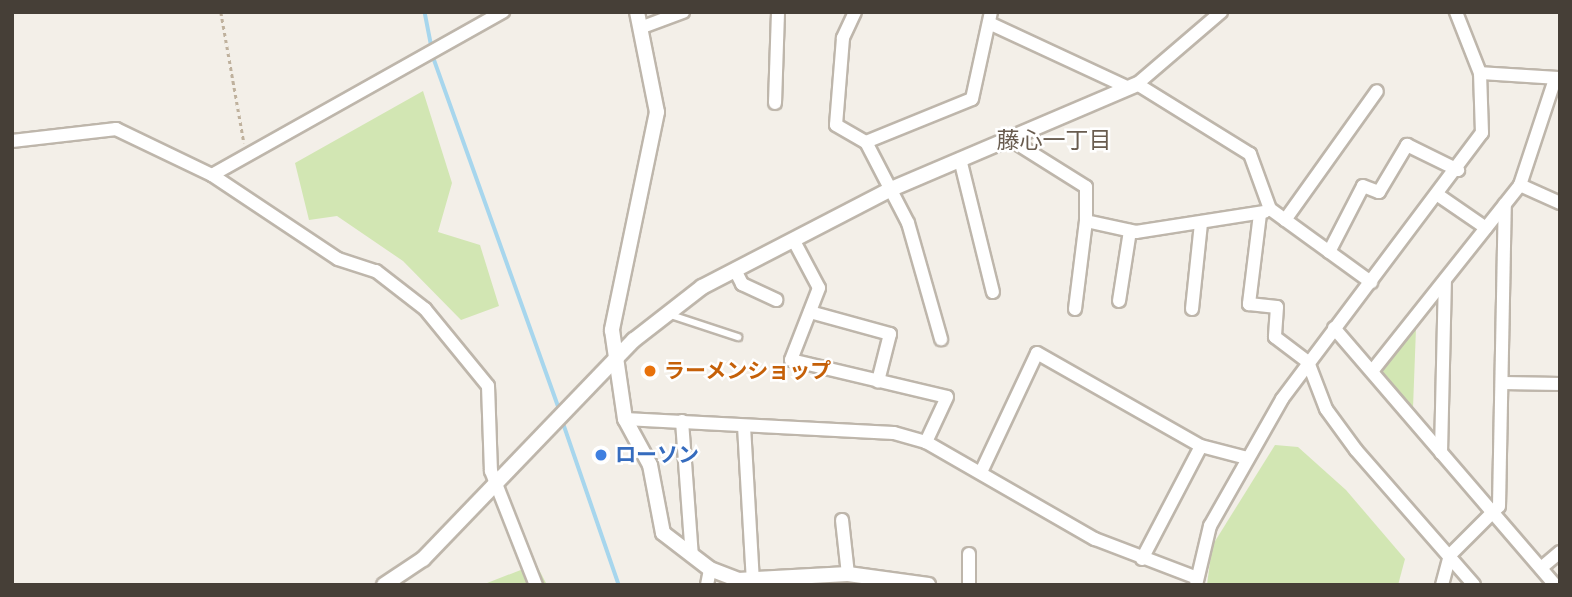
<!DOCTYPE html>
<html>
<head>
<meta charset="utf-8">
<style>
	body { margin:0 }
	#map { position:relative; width:1572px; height:597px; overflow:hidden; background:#f3efe8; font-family:"DejaVu Sans","Noto Sans JP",sans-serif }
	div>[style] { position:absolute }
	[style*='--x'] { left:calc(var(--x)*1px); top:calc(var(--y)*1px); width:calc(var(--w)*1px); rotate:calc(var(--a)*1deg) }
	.green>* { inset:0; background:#d2e6b3 }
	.stream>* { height:3.5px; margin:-1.75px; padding:0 1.75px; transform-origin:1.75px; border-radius:1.75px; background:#a7d6ed }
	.path>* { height:2.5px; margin-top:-1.25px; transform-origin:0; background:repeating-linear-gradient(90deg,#bfb19d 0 3.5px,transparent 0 7px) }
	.roads { filter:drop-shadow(2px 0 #beb6ab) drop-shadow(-2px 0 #beb6ab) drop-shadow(0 2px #beb6ab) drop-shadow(0 -2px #beb6ab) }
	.service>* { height:6px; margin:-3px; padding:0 3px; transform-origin:3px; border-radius:3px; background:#fff }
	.minor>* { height:12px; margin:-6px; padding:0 6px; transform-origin:6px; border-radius:6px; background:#fff }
	.tertiary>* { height:14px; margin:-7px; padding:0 7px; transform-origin:7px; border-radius:7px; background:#fff }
	.dots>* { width:19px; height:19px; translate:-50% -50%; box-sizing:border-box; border:4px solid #fff; border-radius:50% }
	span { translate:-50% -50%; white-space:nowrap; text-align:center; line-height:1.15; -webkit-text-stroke:5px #fff; paint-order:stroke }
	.food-label { font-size:21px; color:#c56008; font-weight:700 }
	.left { translate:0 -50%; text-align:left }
	.shop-label { font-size:21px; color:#366cbe; font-weight:700 }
	.neighbourhood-label { font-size:23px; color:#695c4f }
	.frame { position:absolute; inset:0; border:14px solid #463f37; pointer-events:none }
</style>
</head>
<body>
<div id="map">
	<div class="green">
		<i style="clip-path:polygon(423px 91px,452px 183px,438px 232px,480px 245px,499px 306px,461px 320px,403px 261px,337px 216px,309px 220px,295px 163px)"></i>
		<i style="clip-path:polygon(1416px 328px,1413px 408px,1381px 371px)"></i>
		<i style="clip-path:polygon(1275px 445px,1298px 447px,1346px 490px,1405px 559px,1398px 585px,1207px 585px,1212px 546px)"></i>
		<i style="clip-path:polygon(536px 564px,547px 585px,482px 585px)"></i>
	</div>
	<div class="stream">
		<i style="--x:425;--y:12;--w:37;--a:79"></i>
		<i style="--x:433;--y:56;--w:377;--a:70.3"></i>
		<i style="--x:563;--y:422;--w:172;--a:71"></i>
	</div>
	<div class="path">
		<i style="--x:221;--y:12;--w:133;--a:80"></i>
	</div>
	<div class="roads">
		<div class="service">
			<i style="--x:668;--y:314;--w:74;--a:18.2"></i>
		</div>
		<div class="minor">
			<i style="--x:855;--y:12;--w:29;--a:115"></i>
			<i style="--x:843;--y:38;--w:87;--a:94.6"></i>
			<i style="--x:836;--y:125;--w:34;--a:30"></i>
			<i style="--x:866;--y:142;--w:91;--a:62.6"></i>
			<i style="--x:908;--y:223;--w:121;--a:74.1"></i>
			<i style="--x:1221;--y:12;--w:111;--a:139.4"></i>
			<i style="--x:1137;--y:84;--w:133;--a:31.8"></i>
			<i style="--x:1250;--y:154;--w:59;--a:70"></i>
			<i style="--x:1270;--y:209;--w:125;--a:35.9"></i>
			<i style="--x:989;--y:23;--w:154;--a:24.9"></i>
			<i style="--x:640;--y:28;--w:46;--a:-20.4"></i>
			<i style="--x:1480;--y:73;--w:80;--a:3.6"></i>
			<i style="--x:775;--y:103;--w:91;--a:-88.1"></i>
			<i style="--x:1008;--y:138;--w:92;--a:32.1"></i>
			<i style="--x:1086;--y:187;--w:34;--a:90"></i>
			<i style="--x:1086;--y:221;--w:51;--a:12.4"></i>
			<i style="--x:1136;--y:232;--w:130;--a:-8.9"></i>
			<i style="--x:12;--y:141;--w:105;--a:-6.6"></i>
			<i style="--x:116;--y:129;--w:106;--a:25.6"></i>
			<i style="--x:212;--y:175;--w:151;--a:33.7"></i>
			<i style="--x:338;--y:259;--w:40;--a:18"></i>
			<i style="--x:376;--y:271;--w:62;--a:37.8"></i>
			<i style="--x:425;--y:309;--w:99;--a:50.7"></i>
			<i style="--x:488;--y:386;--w:85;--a:88"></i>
			<i style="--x:491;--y:471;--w:123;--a:68.5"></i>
			<i style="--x:866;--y:142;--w:114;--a:-22.1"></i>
			<i style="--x:972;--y:99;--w:89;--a:-77.7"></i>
			<i style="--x:960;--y:159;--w:137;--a:76.1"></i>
			<i style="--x:212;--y:175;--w:334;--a:-29.3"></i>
			<i style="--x:1520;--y:185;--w:44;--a:24.2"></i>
			<i style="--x:1438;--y:195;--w:58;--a:34.5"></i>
			<i style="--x:1260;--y:214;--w:91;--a:97"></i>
			<i style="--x:1249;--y:304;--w:28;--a:6"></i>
			<i style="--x:1277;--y:307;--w:30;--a:94"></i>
			<i style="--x:1275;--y:337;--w:41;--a:37.1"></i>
			<i style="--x:1308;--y:362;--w:50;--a:69"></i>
			<i style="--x:1326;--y:409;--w:51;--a:53.8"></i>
			<i style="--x:1356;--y:450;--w:179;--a:48.8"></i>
			<i style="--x:1285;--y:220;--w:158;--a:-54.5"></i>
			<i style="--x:794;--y:241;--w:53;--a:62"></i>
			<i style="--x:819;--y:288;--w:77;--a:111.3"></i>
			<i style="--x:791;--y:360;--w:160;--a:13.3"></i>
			<i style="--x:947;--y:397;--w:50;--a:115"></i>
			<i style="--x:1329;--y:252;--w:74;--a:-62.7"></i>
			<i style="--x:1363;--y:186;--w:17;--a:21"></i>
			<i style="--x:1379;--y:192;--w:55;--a:-59.2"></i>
			<i style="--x:1407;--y:145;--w:57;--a:26.1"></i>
			<i style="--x:735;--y:270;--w:16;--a:63"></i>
			<i style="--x:742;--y:284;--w:38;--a:25"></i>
			<i style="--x:1119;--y:301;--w:71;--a:-81.1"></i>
			<i style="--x:1075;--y:309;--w:89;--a:-82.9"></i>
			<i style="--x:1192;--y:309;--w:85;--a:-84"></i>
			<i style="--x:810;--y:312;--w:83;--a:15.4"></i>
			<i style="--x:890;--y:334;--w:49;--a:104.3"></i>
			<i style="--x:1334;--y:328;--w:339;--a:49.3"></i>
			<i style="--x:1373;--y:370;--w:236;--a:-51.5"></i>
			<i style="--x:1520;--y:185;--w:112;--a:-71.7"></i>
			<i style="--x:1503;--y:383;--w:57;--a:1"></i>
			<i style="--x:625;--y:419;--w:269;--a:3"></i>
			<i style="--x:894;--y:433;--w:33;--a:16"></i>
			<i style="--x:926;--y:442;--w:195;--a:29.9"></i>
			<i style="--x:1095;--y:539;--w:109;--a:20.9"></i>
			<i style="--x:682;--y:421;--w:135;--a:85.8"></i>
			<i style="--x:744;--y:426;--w:156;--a:86.7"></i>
			<i style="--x:1441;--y:453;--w:173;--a:-88.7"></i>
			<i style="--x:982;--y:470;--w:129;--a:-64.8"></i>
			<i style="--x:1037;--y:353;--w:189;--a:29.6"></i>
			<i style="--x:1201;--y:446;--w:48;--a:14.6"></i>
			<i style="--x:842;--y:520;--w:54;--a:83.7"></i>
			<i style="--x:969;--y:554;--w:31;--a:90"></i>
			<i style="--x:1142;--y:559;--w:127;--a:-62.4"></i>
			<i style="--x:1541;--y:568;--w:25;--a:-40"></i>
			<i style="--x:707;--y:585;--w:16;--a:-79"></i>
			<i style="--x:1196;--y:585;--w:61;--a:-76.7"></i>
			<i style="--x:1210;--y:526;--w:146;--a:-60.4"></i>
			<i style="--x:1282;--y:399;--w:333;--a:-53.1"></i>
			<i style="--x:1482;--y:133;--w:60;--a:-91.9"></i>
			<i style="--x:1480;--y:73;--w:66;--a:-111.5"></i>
			<i style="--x:1442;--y:585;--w:31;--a:-75"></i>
			<i style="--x:1450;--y:555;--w:69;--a:-45"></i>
			<i style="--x:1499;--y:506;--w:302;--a:-88.9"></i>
		</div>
		<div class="tertiary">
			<i style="--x:637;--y:12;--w:102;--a:78.7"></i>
			<i style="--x:657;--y:112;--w:223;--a:101.7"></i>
			<i style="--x:612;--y:330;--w:90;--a:81.7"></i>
			<i style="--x:625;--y:419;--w:52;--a:61.5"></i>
			<i style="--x:650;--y:465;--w:69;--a:79.2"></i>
			<i style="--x:663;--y:533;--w:59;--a:37.5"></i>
			<i style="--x:710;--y:569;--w:30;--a:21"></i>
			<i style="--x:738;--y:580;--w:110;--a:-3.1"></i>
			<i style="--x:848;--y:574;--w:81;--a:7.8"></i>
			<i style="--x:384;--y:585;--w:47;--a:-33.7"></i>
			<i style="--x:423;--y:559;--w:304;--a:-46.1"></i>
			<i style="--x:634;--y:340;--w:86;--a:-37.9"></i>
			<i style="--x:702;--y:287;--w:211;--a:-27.4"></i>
			<i style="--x:889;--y:190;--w:270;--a:-23.1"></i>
		</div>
	</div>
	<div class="dots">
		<i style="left:650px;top:371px;background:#e8710a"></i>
		<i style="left:601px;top:455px;background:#3f7fe0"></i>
	</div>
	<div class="food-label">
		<span class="left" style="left:664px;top:371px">ラーメンショップ</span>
	</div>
	<div class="shop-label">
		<span class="left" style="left:615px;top:455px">ローソン</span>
	</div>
	<div class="neighbourhood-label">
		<span style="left:1054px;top:140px">藤心一丁目</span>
	</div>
	<div class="frame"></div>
</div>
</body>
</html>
